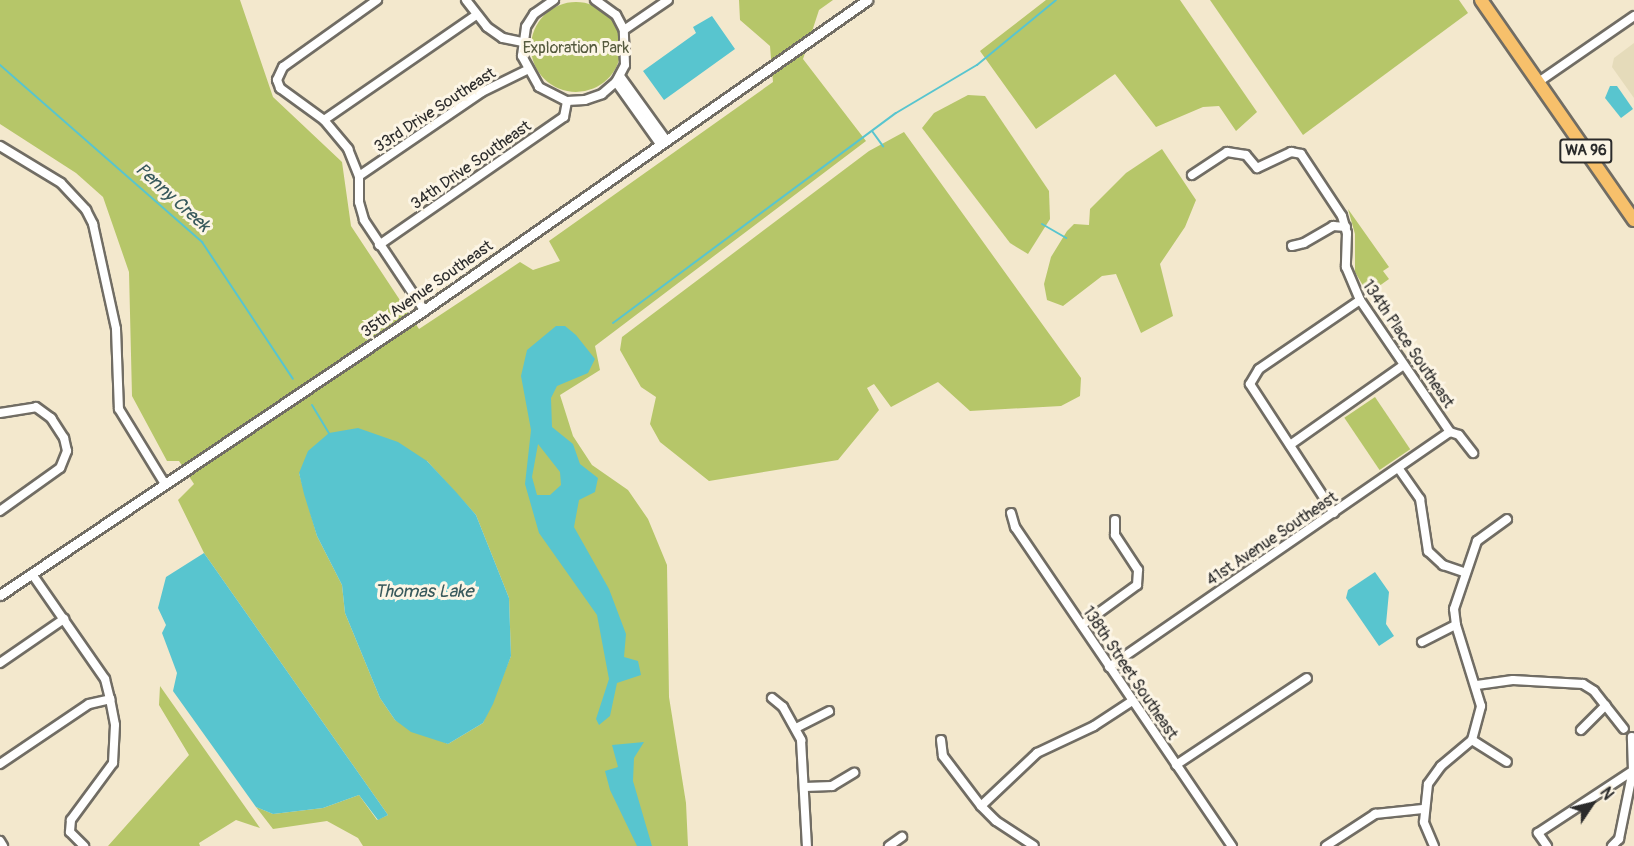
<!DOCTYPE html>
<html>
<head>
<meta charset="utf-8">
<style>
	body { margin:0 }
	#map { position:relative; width:1634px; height:846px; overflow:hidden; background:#f3e8cd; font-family:Pangolin,sans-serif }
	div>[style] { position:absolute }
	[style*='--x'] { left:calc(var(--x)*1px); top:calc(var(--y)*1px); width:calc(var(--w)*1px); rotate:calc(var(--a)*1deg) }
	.built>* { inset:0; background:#e5dbba }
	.green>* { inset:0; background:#b6c669; transform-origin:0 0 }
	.round { border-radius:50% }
	.water>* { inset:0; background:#58c5cf }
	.stream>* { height:2px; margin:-1px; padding:0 1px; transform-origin:1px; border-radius:1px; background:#58c5cf }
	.roads { filter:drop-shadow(2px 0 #716d64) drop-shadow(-2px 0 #716d64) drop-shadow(0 2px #716d64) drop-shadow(0 -2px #716d64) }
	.minor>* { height:8px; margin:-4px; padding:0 4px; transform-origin:4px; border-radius:4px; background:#fff }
	.tertiary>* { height:9px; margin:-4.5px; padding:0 4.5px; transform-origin:4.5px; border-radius:4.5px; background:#fff }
	.primary>* { height:12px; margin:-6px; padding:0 6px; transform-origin:6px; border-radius:6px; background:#f7c06b }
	span { translate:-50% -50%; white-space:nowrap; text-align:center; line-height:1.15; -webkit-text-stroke:6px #fcf5e5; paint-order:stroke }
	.shield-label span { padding:2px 4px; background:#fcf5e5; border:2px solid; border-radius:4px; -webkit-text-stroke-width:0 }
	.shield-label { font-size:15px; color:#2b2b2b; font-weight:700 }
	.park-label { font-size:16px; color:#555a3e }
	.street-label { font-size:16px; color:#2b2b2b }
	.water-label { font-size:18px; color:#38595c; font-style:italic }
	.north { position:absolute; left:1562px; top:774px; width:60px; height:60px; -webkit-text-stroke:4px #fcf5e5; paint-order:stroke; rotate:55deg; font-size:16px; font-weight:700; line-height:24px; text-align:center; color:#2b2b2b }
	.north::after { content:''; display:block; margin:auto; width:21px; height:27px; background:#2b2b2b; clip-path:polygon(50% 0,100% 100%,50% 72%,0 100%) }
</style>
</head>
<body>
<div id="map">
	<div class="built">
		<i style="clip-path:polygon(1634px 43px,1634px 98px,1612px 67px,1614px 58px)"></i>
	</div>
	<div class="green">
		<i style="clip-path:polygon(evenodd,0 0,240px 0,273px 97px,342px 162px,351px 226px,419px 329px,520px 262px,533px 270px,560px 261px,549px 241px,773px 82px,770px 46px,740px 20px,739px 0,833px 0,819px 10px,803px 59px,866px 141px,595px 346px,600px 370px,560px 395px,573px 436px,592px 465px,628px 490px,648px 519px,667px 565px,669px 697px,686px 803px,688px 846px,363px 846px,358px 838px,327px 821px,273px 829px,256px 807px,273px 814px,323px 808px,359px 795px,377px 820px,388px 815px,204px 553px,178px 500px,194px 484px,179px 461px,167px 461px,132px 396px,129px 272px,103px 197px,76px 173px,0 124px,0 0,427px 461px,476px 515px,509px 598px,511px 656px,502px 678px,483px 723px,448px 744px,395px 720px,380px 698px,345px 613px,342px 585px,317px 536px,299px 473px,427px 461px)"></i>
		<i style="clip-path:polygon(1046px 0,1180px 0,1257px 112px,1236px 131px,1219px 106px,1203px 107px,1156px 127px,1115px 74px,1036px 129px,980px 51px)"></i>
		<i style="clip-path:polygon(1210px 0,1459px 0,1468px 13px,1303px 135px)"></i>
		<i class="round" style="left:531px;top:2px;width:90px;height:90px"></i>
		<i style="clip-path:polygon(968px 95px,985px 96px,1049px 191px,1050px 219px,1028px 254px,1010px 243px,922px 128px,934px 113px)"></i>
		<i style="clip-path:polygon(904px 132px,1081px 378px,1080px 396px,1061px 406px,970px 411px,938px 382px,891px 407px,874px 384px,867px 388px,879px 410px,838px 460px,709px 481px,660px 442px,650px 424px,656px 397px,641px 387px,620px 350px,622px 337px,869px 151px)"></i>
		<i style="clip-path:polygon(1162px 149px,1196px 200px,1185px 227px,1160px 264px,1173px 316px,1141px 333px,1116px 274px,1102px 276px,1063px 306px,1047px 300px,1044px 284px,1051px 257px,1067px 231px,1074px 224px,1089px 225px,1090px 209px,1126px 173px)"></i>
		<i style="clip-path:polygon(1348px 209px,1389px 267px,1383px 271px,1389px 279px,1368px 294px,1355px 272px,1355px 234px)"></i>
		<i style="left:1375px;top:397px;width:63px;height:37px;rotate:56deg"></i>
		<i style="clip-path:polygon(160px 686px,260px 828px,236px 820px,199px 843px,200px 846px,108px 846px,189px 755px,159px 705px)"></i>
	</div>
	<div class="water">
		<i style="clip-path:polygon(712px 16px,735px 49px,664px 100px,643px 71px,696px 33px,693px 27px)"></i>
		<i style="clip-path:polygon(1610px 86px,1617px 86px,1633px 109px,1621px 118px,1605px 98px)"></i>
		<i style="clip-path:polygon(evenodd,556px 326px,565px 326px,576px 335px,595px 359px,588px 373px,557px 386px,551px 398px,552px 427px,573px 444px,580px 464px,598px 478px,595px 492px,579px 500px,574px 527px,609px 589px,626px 634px,624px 657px,638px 661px,641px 675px,617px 683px,610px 716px,599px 725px,596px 719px,609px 679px,597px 615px,539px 533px,525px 484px,531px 430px,521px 376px,527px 350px,556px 326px,538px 444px,560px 472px,561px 485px,550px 495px,537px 495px,532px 477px,538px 444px)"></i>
		<i style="clip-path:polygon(358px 428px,398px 442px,427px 461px,456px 492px,476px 515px,509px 598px,511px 656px,493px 704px,483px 723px,448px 744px,411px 732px,395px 720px,380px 698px,345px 613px,342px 585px,317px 536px,304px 494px,299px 473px,308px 451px,329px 433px)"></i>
		<i style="clip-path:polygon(204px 553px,388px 815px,378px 820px,359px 795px,323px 808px,273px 814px,256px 807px,173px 691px,177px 673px,162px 633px,166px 625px,158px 608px,166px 577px)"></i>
		<i style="clip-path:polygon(1375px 572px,1389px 592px,1386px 624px,1394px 636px,1379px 646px,1346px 598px,1348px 590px)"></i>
		<i style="clip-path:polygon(644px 742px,634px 758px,633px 781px,652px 846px,637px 846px,610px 790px,605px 771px,618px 767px,612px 745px)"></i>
	</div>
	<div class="stream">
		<i style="--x:0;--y:65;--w:269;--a:41.2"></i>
		<i style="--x:202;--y:242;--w:164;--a:56.4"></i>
		<i style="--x:872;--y:131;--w:19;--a:54"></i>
		<i style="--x:1042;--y:224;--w:28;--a:30"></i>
		<i style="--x:613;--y:323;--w:352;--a:-36.6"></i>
		<i style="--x:896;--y:113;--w:94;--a:-30.7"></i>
		<i style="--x:977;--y:65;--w:102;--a:-39.4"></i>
		<i style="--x:312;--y:405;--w:33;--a:59"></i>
	</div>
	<div class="roads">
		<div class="minor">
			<i style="--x:377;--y:0;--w:115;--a:144.5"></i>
			<i style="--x:283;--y:67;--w:14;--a:115"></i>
			<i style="--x:277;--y:80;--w:9;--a:69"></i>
			<i style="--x:280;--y:88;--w:54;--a:36"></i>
			<i style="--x:324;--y:120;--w:38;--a:50"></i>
			<i style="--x:348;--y:149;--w:29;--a:68"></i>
			<i style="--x:359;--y:176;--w:26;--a:90"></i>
			<i style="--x:359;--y:202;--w:19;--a:74"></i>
			<i style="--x:364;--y:220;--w:108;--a:56.3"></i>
			<i style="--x:466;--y:0;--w:34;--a:52"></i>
			<i style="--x:487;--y:27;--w:19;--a:35"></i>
			<i style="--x:503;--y:38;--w:19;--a:12"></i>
			<i style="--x:554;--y:0;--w:24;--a:145"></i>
			<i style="--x:534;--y:14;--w:15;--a:122"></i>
			<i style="--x:526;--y:27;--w:29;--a:98"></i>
			<i style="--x:522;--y:56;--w:35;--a:61"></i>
			<i style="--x:539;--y:87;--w:31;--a:27"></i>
			<i style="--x:567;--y:101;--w:18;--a:-3"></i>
			<i style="--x:585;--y:100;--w:18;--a:-19"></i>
			<i style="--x:602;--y:94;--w:18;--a:-41"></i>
			<i style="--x:616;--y:82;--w:19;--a:-62"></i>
			<i style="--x:625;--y:65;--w:35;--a:-92"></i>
			<i style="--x:624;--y:30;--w:17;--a:-118"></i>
			<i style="--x:616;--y:15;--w:26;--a:-144"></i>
			<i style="--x:624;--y:30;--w:53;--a:-34.3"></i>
			<i style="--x:620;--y:76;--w:79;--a:54.3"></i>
			<i style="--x:616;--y:82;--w:76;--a:54.6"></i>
			<i style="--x:1537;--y:83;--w:118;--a:-34.6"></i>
			<i style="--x:324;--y:120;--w:185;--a:-34.6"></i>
			<i style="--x:0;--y:146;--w:71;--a:31.2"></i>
			<i style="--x:61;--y:183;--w:37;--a:47"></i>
			<i style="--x:86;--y:210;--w:16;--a:63"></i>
			<i style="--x:93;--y:224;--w:107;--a:77.6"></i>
			<i style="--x:116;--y:329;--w:80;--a:87.9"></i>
			<i style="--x:119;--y:409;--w:88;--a:58.5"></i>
			<i style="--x:1192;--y:175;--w:42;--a:-33.3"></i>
			<i style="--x:1227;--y:152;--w:19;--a:9"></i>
			<i style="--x:1246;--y:155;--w:17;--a:50"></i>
			<i style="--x:1257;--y:168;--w:38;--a:-25"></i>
			<i style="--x:1291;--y:152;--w:10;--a:11"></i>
			<i style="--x:1301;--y:154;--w:74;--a:56.5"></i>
			<i style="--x:1342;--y:216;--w:18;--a:74"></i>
			<i style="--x:1347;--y:233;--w:34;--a:92"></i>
			<i style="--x:1346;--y:267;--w:36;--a:67"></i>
			<i style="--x:1360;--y:300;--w:160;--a:55.7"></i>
			<i style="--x:1450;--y:432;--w:9;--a:18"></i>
			<i style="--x:1459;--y:435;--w:23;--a:52"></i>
			<i style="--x:359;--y:176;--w:149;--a:-34.3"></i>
			<i style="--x:482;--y:92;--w:50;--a:-26.1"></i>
			<i style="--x:379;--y:245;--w:225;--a:-34.7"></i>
			<i style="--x:564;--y:117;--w:16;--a:-79"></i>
			<i style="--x:1292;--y:246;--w:12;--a:-14"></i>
			<i style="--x:1304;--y:243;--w:34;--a:-30"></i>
			<i style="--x:1333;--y:226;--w:13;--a:4"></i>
			<i style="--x:0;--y:413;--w:36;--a:-9"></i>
			<i style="--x:36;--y:407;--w:19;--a:36"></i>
			<i style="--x:51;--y:418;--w:24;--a:57"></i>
			<i style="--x:64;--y:438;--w:13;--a:77"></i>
			<i style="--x:67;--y:451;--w:18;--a:112"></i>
			<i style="--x:60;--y:468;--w:74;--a:144.4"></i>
			<i style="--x:1290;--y:445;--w:139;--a:-35.1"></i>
			<i style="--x:1399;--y:469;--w:37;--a:55"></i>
			<i style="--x:1420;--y:499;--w:53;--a:81.3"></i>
			<i style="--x:1428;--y:551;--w:21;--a:43"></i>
			<i style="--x:1443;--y:565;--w:24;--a:19"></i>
			<i style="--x:1011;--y:513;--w:15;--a:74"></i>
			<i style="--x:1015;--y:527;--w:386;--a:55.8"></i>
			<i style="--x:1334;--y:513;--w:154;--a:-123.1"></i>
			<i style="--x:1250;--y:384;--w:17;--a:-59"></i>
			<i style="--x:1259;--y:369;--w:122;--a:-34.3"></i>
			<i style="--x:32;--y:574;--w:128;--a:55.2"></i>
			<i style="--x:105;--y:679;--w:21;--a:76"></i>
			<i style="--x:110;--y:699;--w:26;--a:79"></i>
			<i style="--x:115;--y:725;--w:38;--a:93"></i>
			<i style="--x:113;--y:763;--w:71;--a:126.4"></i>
			<i style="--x:71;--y:820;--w:12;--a:95"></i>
			<i style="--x:70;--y:832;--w:20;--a:45"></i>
			<i style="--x:1082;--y:625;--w:68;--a:-36"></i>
			<i style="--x:1137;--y:585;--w:15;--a:-86"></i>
			<i style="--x:1138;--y:570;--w:42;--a:-123.3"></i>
			<i style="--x:1115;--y:535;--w:15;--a:-90"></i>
			<i style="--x:1422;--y:642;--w:38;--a:-27"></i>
			<i style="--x:0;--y:663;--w:78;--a:-34.5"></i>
			<i style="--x:1109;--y:667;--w:414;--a:-34.6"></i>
			<i style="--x:1477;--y:685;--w:36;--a:-8"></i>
			<i style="--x:1513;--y:680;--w:70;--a:3.3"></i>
			<i style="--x:1583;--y:684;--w:13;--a:32"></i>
			<i style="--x:1594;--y:691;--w:48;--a:51.7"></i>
			<i style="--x:772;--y:698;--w:14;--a:39"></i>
			<i style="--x:783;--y:707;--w:38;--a:61"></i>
			<i style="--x:801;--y:740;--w:106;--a:86.8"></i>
			<i style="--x:796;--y:728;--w:37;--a:-27"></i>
			<i style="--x:1581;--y:730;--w:35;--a:-45"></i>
			<i style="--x:941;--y:740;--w:16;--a:83"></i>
			<i style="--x:943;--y:756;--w:63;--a:52.8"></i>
			<i style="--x:981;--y:806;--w:21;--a:45"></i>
			<i style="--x:996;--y:821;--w:45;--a:33.3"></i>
			<i style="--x:1472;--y:740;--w:41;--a:32.2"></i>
			<i style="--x:0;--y:764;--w:107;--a:-34"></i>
			<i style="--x:89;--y:704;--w:22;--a:-13"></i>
			<i style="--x:1176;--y:765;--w:157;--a:-33.6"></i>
			<i style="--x:805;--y:787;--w:27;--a:-2"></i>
			<i style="--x:832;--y:786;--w:26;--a:-31"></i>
			<i style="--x:981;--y:806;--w:77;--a:-43.4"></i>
			<i style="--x:1037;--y:753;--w:63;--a:-25.3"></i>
			<i style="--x:1094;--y:726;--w:45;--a:-33.3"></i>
			<i style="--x:0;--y:841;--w:6;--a:59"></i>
			<i style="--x:889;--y:846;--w:16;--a:-35"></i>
			<i style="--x:1326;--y:846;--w:59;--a:-33.1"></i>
			<i style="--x:1375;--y:814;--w:48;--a:-5.9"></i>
			<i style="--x:1434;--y:846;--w:26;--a:-113"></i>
			<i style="--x:1424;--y:822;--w:38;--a:-84"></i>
			<i style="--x:1428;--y:784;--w:22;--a:-54"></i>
			<i style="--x:1441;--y:766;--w:40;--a:-40"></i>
			<i style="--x:1472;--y:740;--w:35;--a:-75"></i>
			<i style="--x:1481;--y:706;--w:85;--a:-107.2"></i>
			<i style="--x:1456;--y:625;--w:16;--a:-97"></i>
			<i style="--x:1454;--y:609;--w:72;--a:-71.3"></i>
			<i style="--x:1477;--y:541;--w:37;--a:-36"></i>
			<i style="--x:1547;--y:846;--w:16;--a:-125"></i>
			<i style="--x:1538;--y:833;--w:115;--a:-33.3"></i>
			<i style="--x:1612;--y:846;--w:10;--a:-45"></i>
			<i style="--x:1619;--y:839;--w:70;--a:-78.5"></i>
			<i style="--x:1633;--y:770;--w:33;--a:-92"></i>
		</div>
		<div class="tertiary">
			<i style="--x:0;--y:595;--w:511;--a:-33.91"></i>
			<i style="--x:424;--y:310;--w:541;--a:-34.98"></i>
		</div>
		<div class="primary">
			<i style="--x:1481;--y:0;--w:268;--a:55.2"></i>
		</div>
	</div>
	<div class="shield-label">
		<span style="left:1586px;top:151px">WA 96</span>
	</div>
	<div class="park-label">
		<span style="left:576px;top:48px">Exploration Park</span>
	</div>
	<div class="street-label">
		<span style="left:435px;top:110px;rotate:-33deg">33rd Drive Southeast</span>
		<span style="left:471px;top:165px;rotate:-35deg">34th Drive Southeast</span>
		<span style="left:427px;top:289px;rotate:-35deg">35th Avenue Southeast</span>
		<span style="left:1408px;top:344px;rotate:56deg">134th Place Southeast</span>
		<span style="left:1272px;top:539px;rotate:-34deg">41st Avenue Southeast</span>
		<span style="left:1130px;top:673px;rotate:56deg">138th Street Southeast</span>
	</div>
	<div class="water-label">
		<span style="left:172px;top:198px;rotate:42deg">Penny Creek</span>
		<span style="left:424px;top:592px">Thomas Lake</span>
	</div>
	<div class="north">N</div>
</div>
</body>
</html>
